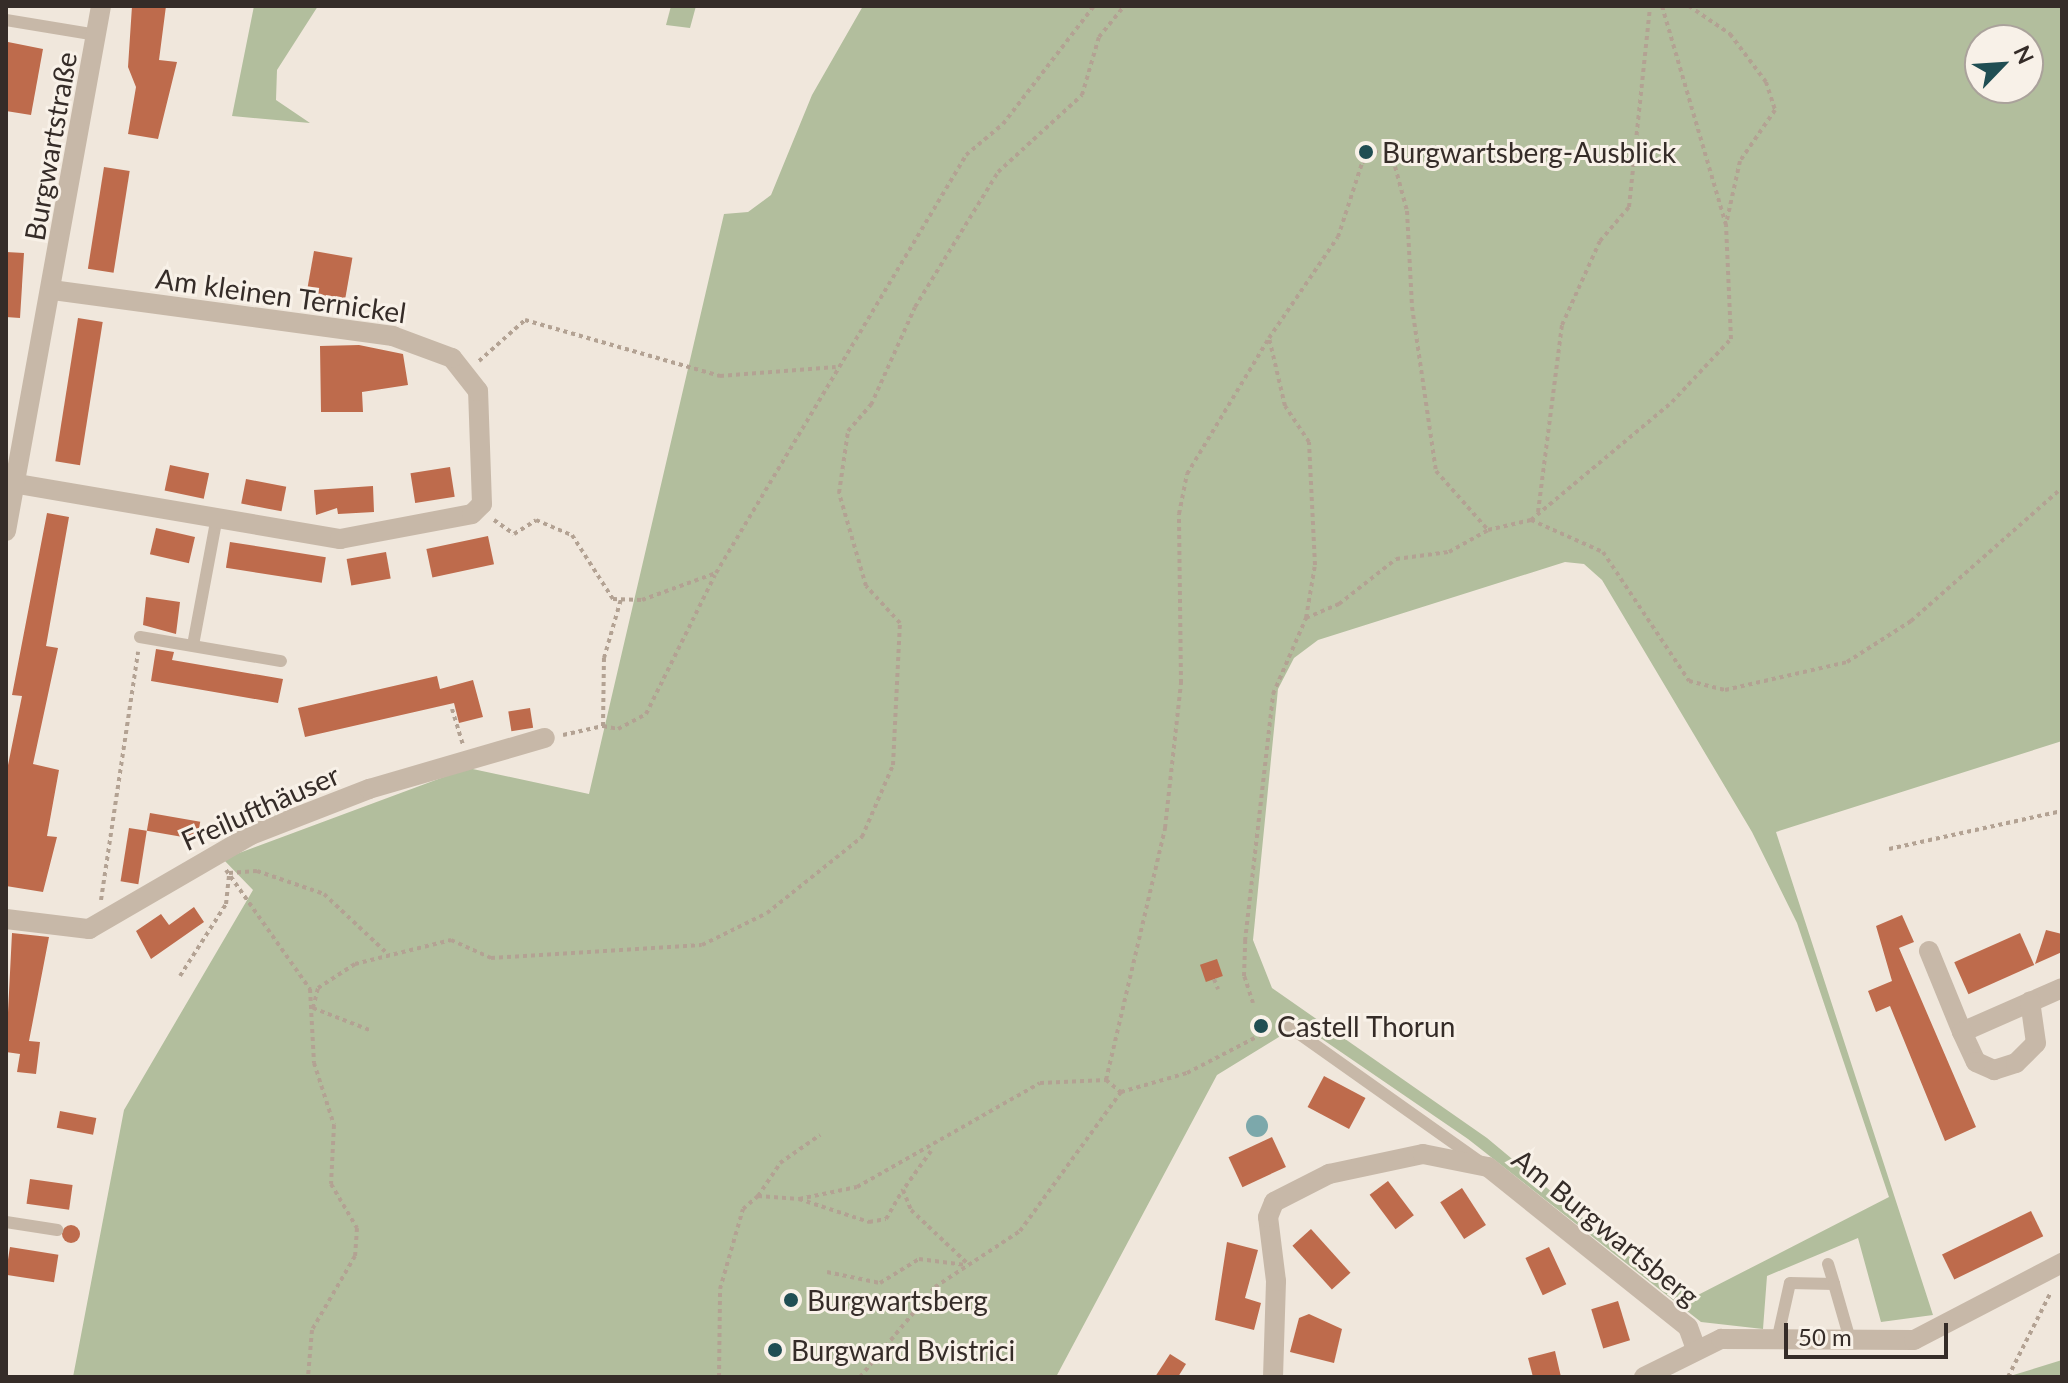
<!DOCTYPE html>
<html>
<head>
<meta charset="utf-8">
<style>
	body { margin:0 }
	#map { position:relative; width:2068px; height:1383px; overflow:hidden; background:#f0e7dc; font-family:Lato,sans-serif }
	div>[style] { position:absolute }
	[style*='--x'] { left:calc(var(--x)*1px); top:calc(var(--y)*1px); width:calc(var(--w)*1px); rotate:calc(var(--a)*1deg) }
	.green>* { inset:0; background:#b2be9d }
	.water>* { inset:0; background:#7ca8ab }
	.round { border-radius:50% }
	.building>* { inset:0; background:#be6b4c; transform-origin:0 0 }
	.path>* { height:4px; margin-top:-2px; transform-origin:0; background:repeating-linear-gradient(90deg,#b3a293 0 4px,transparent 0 8px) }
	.lane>* { height:12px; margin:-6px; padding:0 6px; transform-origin:6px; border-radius:6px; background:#c7b8a8 }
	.street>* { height:20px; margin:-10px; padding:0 10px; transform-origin:10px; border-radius:10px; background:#c7b8a8 }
	.dots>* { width:22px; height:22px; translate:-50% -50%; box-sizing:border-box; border:4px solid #f8f1e8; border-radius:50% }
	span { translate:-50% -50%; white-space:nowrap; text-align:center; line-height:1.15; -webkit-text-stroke:6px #f8f1e8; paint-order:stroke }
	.street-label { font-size:28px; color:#352c28 }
	.poi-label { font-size:28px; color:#352c28 }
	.left { translate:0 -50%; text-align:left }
	.frame { position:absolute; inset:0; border:8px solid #352c28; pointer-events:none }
	.north { position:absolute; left:1964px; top:24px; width:80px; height:80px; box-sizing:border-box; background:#f8f1e8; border:2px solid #aaa29b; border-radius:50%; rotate:65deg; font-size:22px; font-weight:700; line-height:32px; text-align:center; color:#352c28 }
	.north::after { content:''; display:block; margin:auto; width:28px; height:36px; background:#204e53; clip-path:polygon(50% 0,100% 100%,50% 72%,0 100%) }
	.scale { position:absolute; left:1784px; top:1323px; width:164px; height:36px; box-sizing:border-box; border:4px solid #352c28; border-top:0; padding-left:10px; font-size:24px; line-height:28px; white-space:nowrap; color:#352c28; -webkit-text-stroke:6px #f8f1e8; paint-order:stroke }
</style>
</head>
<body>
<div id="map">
	<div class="green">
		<i style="clip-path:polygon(254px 6px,318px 6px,277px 70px,276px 100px,310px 123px,232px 116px)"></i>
		<i style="clip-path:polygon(671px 6px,696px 6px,690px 28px,666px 25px)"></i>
		<i style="clip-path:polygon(evenodd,863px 6px,2062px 6px,2062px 741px,1776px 832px,1933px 1315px,1881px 1322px,1858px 1238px,1767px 1276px,1763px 1329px,1701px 1322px,1468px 1139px,1300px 1024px,1217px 1075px,1056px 1377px,73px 1377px,124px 1110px,253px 890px,223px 859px,468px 768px,589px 794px,724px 214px,748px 212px,771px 195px,812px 95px,863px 6px,1980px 40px,2028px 40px,2028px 88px,1980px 88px,1980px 40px,863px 6px,1565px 562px,1584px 564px,1602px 580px,1752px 832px,1797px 923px,1889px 1197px,1694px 1297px,1650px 1274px,1487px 1138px,1272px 988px,1253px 940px,1278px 689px,1294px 658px,1318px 640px,1565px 562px)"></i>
		<i style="clip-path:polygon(2062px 1360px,2062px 1377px,2007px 1377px)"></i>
	</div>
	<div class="water">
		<i class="round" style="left:1246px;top:1115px;width:22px;height:22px"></i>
	</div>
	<div class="building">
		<i style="clip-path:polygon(132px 6px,166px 6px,159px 60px,177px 62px,158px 139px,128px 134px,136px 87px,128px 67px)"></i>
		<i style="clip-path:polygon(8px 42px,43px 49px,31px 115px,6px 111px)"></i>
		<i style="left:104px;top:167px;width:26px;height:103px;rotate:9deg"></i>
		<i style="left:314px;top:251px;width:39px;height:42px;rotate:10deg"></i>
		<i style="clip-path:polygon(6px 252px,24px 253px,20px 318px,6px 317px)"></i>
		<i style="left:78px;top:318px;width:25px;height:145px;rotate:9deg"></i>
		<i style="clip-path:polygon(359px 345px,403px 354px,408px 385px,362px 392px,363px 412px,321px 412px,320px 346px)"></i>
		<i style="left:170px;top:465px;width:40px;height:26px;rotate:12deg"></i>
		<i style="left:450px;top:467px;width:30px;height:40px;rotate:81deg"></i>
		<i style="left:246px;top:479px;width:41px;height:25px;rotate:11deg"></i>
		<i style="clip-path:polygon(373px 486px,374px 512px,338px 514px,337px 508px,316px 515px,314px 490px)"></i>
		<i style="clip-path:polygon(47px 513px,69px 517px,46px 646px,58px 648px,33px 764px,59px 770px,47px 836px,57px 837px,43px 892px,6px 886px,6px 775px,22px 696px,12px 695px)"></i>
		<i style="left:156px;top:528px;width:40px;height:27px;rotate:13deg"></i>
		<i style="left:488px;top:536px;width:29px;height:63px;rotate:78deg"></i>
		<i style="left:230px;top:542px;width:97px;height:26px;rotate:9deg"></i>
		<i style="left:386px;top:552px;width:27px;height:40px;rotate:80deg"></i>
		<i style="clip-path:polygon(146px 597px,180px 602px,176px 634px,143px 625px)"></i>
		<i style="clip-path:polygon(156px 649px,174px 652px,172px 660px,283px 679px,278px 703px,151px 681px)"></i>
		<i style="clip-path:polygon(437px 676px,440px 689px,473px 680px,483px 717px,459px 723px,454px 703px,305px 737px,298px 708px)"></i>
		<i style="left:530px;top:708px;width:20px;height:22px;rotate:81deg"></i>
		<i style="left:150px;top:813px;width:51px;height:18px;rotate:10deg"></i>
		<i style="left:129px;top:828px;width:18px;height:54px;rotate:9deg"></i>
		<i style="clip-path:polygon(194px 907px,204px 922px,151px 959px,136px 931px,161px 914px,169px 925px)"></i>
		<i style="clip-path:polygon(1902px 915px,1914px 942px,1899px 948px,1976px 1127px,1945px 1141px,1890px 1006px,1876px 1012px,1868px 991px,1892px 981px,1876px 926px)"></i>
		<i style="clip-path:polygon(2046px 930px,2062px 934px,2062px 952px,2035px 964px)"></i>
		<i style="clip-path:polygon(12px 933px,49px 937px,29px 1041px,40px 1042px,36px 1074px,17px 1072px,20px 1054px,6px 1052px)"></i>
		<i style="left:2020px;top:933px;width:35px;height:72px;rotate:66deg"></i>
		<i style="left:1217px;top:959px;width:18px;height:18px;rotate:71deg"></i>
		<i style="left:1324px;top:1076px;width:47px;height:35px;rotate:28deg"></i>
		<i style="left:60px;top:1111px;width:37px;height:17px;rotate:11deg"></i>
		<i style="left:1272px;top:1137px;width:33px;height:48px;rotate:65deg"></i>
		<i style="left:30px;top:1179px;width:43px;height:25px;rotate:8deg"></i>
		<i style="left:1388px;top:1181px;width:43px;height:23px;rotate:53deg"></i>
		<i style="left:1462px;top:1188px;width:44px;height:26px;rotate:57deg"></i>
		<i style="left:2031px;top:1211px;width:28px;height:99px;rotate:64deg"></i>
		<i class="round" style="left:62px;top:1225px;width:18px;height:18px"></i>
		<i style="left:1311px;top:1229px;width:59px;height:25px;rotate:48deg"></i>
		<i style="clip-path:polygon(1227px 1242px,1258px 1250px,1245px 1298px,1261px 1303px,1254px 1330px,1215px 1320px)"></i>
		<i style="left:10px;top:1247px;width:49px;height:28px;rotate:9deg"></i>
		<i style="left:1549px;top:1247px;width:41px;height:26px;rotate:65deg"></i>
		<i style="left:1618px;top:1301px;width:41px;height:28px;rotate:73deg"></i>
		<i style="clip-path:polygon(1309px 1314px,1342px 1329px,1334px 1363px,1290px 1352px,1299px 1318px)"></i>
		<i style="clip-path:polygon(1555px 1351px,1561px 1377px,1533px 1377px,1528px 1358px)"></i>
		<i style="clip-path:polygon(1170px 1354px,1186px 1364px,1178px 1377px,1155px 1377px)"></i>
	</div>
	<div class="path">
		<i style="--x:1689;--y:6;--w:50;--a:34.3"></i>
		<i style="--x:1730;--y:34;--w:60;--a:53.1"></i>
		<i style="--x:1766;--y:82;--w:29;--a:72"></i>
		<i style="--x:1775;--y:110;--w:62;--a:124.5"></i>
		<i style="--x:1740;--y:161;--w:65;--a:102.5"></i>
		<i style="--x:479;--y:361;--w:62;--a:-41.7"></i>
		<i style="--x:525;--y:320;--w:203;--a:16"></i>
		<i style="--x:720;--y:376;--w:116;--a:-4.4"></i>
		<i style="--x:1538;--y:512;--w:189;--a:-82.7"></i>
		<i style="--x:1562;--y:325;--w:92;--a:-65.7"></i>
		<i style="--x:1600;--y:241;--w:45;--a:-49.5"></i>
		<i style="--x:1629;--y:207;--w:202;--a:-84"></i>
		<i style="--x:494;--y:520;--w:24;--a:35"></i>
		<i style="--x:514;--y:534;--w:26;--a:-32"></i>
		<i style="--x:536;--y:520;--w:39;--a:23"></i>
		<i style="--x:572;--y:535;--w:76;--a:57.4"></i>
		<i style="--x:613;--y:599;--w:29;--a:2"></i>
		<i style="--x:642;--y:600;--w:79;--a:-20"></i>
		<i style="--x:716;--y:573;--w:487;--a:-59.1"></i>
		<i style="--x:966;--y:155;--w:48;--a:-40"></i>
		<i style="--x:1003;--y:124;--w:149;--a:-52.4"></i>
		<i style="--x:1531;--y:520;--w:79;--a:24"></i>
		<i style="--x:1603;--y:552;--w:155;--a:56.3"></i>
		<i style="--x:1689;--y:681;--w:37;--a:14"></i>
		<i style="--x:1725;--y:690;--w:125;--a:-12.9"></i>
		<i style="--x:1847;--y:662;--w:76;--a:-32.6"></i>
		<i style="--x:1911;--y:621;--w:201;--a:-41.4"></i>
		<i style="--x:1306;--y:618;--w:36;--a:-23"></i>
		<i style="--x:1339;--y:604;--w:73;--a:-38.3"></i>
		<i style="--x:1396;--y:559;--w:53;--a:-7.5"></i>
		<i style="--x:1449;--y:552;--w:45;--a:-29.4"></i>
		<i style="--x:1488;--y:530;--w:44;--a:-13.1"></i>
		<i style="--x:1531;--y:520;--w:184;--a:-39.9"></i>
		<i style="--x:1672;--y:402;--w:86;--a:-46.9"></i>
		<i style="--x:1731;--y:339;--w:114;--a:-92.5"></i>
		<i style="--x:1726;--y:225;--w:228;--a:-106.3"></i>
		<i style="--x:452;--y:709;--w:37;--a:73"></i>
		<i style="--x:603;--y:726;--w:15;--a:11"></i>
		<i style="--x:618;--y:729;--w:32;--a:-28"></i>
		<i style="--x:646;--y:714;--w:155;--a:-63.6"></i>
		<i style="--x:563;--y:735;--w:41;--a:-12.7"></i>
		<i style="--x:603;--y:726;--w:68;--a:-89.2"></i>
		<i style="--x:604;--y:658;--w:61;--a:-73.9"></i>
		<i style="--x:1889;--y:849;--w:177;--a:-12.4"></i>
		<i style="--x:226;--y:870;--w:146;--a:54.8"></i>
		<i style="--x:310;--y:989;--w:74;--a:86.9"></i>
		<i style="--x:314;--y:1063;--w:65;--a:72.1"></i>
		<i style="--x:334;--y:1125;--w:59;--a:92.9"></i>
		<i style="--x:331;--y:1184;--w:51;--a:59.4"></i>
		<i style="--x:357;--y:1228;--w:28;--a:94"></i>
		<i style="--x:355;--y:1256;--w:86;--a:120.2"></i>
		<i style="--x:312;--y:1330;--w:47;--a:94.9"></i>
		<i style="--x:229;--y:873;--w:28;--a:-4"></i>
		<i style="--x:257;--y:871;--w:71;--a:18.9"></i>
		<i style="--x:324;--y:894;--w:89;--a:43.2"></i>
		<i style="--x:101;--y:900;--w:251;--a:-81.5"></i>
		<i style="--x:180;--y:976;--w:85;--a:-57.4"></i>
		<i style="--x:226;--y:904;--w:29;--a:-84"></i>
		<i style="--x:1214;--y:979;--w:11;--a:68"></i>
		<i style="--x:1253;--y:1003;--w:28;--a:-108"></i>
		<i style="--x:1244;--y:976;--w:35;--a:-88"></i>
		<i style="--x:1245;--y:941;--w:249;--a:-83.5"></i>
		<i style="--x:1273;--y:694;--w:83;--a:-66.5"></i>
		<i style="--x:1306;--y:618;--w:54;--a:-80.4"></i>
		<i style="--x:1315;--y:565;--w:123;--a:-92.8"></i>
		<i style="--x:1309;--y:442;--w:43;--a:-123.7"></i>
		<i style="--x:1285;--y:406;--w:70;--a:-103.2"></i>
		<i style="--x:1269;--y:338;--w:122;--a:-55.7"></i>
		<i style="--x:1338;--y:237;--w:78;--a:-72"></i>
		<i style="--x:1362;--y:163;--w:17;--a:-45"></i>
		<i style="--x:1374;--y:151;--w:21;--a:23"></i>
		<i style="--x:1393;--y:159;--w:54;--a:74.9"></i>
		<i style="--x:1407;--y:211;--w:96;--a:87"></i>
		<i style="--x:1412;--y:307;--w:166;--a:81.7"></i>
		<i style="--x:1436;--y:471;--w:79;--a:48.6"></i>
		<i style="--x:313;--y:1008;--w:21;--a:-76"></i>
		<i style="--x:318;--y:988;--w:44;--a:-33"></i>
		<i style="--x:355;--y:964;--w:99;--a:-14"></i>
		<i style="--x:451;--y:940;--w:44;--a:24.2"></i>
		<i style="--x:491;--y:958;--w:211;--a:-3.5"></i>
		<i style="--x:702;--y:945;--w:72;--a:-26.2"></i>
		<i style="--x:767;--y:913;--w:122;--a:-38.7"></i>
		<i style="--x:862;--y:837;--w:78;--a:-66.7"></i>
		<i style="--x:893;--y:765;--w:142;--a:-87.2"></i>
		<i style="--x:900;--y:623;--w:50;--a:-132.6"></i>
		<i style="--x:866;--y:586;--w:97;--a:-106.2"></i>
		<i style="--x:839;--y:493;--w:63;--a:-81.7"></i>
		<i style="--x:848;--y:431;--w:35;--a:-49"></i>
		<i style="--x:871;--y:405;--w:107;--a:-65.8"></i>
		<i style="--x:915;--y:307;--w:158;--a:-58.4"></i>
		<i style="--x:998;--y:172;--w:114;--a:-42.5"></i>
		<i style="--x:1082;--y:95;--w:60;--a:-73.7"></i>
		<i style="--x:1099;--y:37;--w:40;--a:-51"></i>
		<i style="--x:313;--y:1008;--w:63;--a:21.3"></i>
		<i style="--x:1106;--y:1080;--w:19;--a:39"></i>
		<i style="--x:931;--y:1151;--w:48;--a:125.7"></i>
		<i style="--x:903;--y:1190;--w:22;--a:68"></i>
		<i style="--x:911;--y:1210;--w:80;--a:43.5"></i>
		<i style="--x:758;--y:1196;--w:40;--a:-56"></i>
		<i style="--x:780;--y:1163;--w:49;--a:-35"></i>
		<i style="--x:799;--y:1199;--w:59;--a:-11.7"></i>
		<i style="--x:857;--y:1187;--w:210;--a:-29.6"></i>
		<i style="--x:1040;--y:1083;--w:66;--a:-2.6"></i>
		<i style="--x:1106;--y:1080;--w:259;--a:-76.8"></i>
		<i style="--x:1165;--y:828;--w:146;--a:-83.7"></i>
		<i style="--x:1181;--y:683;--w:169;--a:-90.7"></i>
		<i style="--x:1179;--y:514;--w:41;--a:-78.7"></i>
		<i style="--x:1187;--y:474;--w:159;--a:-58.9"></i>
		<i style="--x:827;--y:1272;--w:54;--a:11.7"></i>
		<i style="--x:880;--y:1283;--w:46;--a:-31.6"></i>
		<i style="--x:919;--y:1259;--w:47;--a:7.3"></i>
		<i style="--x:719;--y:1377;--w:88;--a:-89.3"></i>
		<i style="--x:720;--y:1289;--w:83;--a:-74"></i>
		<i style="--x:743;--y:1209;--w:20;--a:-41"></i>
		<i style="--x:758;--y:1196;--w:41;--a:4.2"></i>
		<i style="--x:799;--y:1199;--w:74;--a:18.2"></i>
		<i style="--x:869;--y:1222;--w:17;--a:-10"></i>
		<i style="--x:886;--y:1219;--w:34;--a:-60"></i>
		<i style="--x:860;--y:1377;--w:117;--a:-50.2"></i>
		<i style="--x:935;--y:1287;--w:102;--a:-33.4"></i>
		<i style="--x:1020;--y:1231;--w:172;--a:-54"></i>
		<i style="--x:1121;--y:1092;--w:69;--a:-16.1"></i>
		<i style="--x:1187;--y:1073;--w:96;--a:-27.4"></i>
		<i style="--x:2008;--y:1377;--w:93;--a:-63.2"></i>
	</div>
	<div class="lane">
		<i style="--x:6;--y:20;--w:92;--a:9.4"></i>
		<i style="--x:140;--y:637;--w:143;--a:9.7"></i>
		<i style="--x:193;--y:645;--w:130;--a:-79.4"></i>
		<i style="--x:1284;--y:1023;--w:242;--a:35.3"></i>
		<i style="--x:6;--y:1222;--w:52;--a:8.9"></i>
		<i style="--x:1828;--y:1264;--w:21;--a:73"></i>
		<i style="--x:1777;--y:1341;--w:59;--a:-77.4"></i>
		<i style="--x:1790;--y:1283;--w:44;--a:1.3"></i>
		<i style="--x:1834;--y:1284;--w:61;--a:73.9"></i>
	</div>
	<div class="street">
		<i style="--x:18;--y:484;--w:327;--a:9.7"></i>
		<i style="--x:340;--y:539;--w:134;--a:-10.7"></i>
		<i style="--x:472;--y:514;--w:14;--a:-45"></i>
		<i style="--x:482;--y:504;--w:113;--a:-92"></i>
		<i style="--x:478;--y:391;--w:42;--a:-128.2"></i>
		<i style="--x:452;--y:358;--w:63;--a:-159.6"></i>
		<i style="--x:393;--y:336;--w:343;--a:-172.3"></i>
		<i style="--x:6;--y:531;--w:534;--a:-79.74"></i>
		<i style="--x:6;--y:919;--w:84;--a:6.9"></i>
		<i style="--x:89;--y:929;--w:187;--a:-30.1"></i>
		<i style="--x:251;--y:835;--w:127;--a:-21.3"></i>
		<i style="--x:369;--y:789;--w:183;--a:-16.2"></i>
		<i style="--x:1929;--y:951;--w:87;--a:67.8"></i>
		<i style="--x:1962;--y:1032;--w:109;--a:-23.7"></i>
		<i style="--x:1962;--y:1032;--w:33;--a:65"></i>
		<i style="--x:1976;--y:1062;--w:20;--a:24"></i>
		<i style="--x:1994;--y:1070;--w:23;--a:-18"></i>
		<i style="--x:2016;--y:1063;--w:28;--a:-45"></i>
		<i style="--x:2036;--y:1043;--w:42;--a:-98.1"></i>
		<i style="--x:1273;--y:1377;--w:96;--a:-88.2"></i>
		<i style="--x:1276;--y:1281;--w:64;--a:-97.1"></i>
		<i style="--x:1268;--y:1217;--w:16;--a:-68"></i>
		<i style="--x:1274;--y:1202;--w:62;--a:-27"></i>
		<i style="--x:1329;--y:1174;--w:96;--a:-12"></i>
		<i style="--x:1423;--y:1154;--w:66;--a:11.3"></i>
		<i style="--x:1488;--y:1167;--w:256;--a:38.7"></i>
		<i style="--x:1688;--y:1327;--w:20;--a:70"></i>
		<i style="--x:1644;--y:1377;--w:86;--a:-26.3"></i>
		<i style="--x:1721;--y:1339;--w:193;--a:0.3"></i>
		<i style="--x:1914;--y:1340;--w:167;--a:-27.5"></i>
	</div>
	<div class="dots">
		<i style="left:1366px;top:152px;background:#204e53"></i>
		<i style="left:1261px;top:1026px;background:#204e53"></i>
		<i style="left:791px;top:1300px;background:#204e53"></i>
		<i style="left:775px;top:1350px;background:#204e53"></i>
	</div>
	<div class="street-label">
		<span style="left:50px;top:146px;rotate:-80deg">Burgwartstraße</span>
		<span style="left:281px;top:295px;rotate:8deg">Am kleinen Ternickel</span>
		<span style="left:260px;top:807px;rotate:-24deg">Freilufthäuser</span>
		<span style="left:1606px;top:1227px;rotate:39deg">Am Burgwartsberg</span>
	</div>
	<div class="poi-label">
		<span class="left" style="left:1382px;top:152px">Burgwartsberg-Ausblick</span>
		<span class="left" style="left:1277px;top:1026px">Castell Thorun</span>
		<span class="left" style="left:807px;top:1300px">Burgwartsberg</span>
		<span class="left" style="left:791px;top:1350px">Burgward Bvistrici</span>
	</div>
	<div class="frame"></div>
	<div class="north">N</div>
	<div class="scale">50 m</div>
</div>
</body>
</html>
